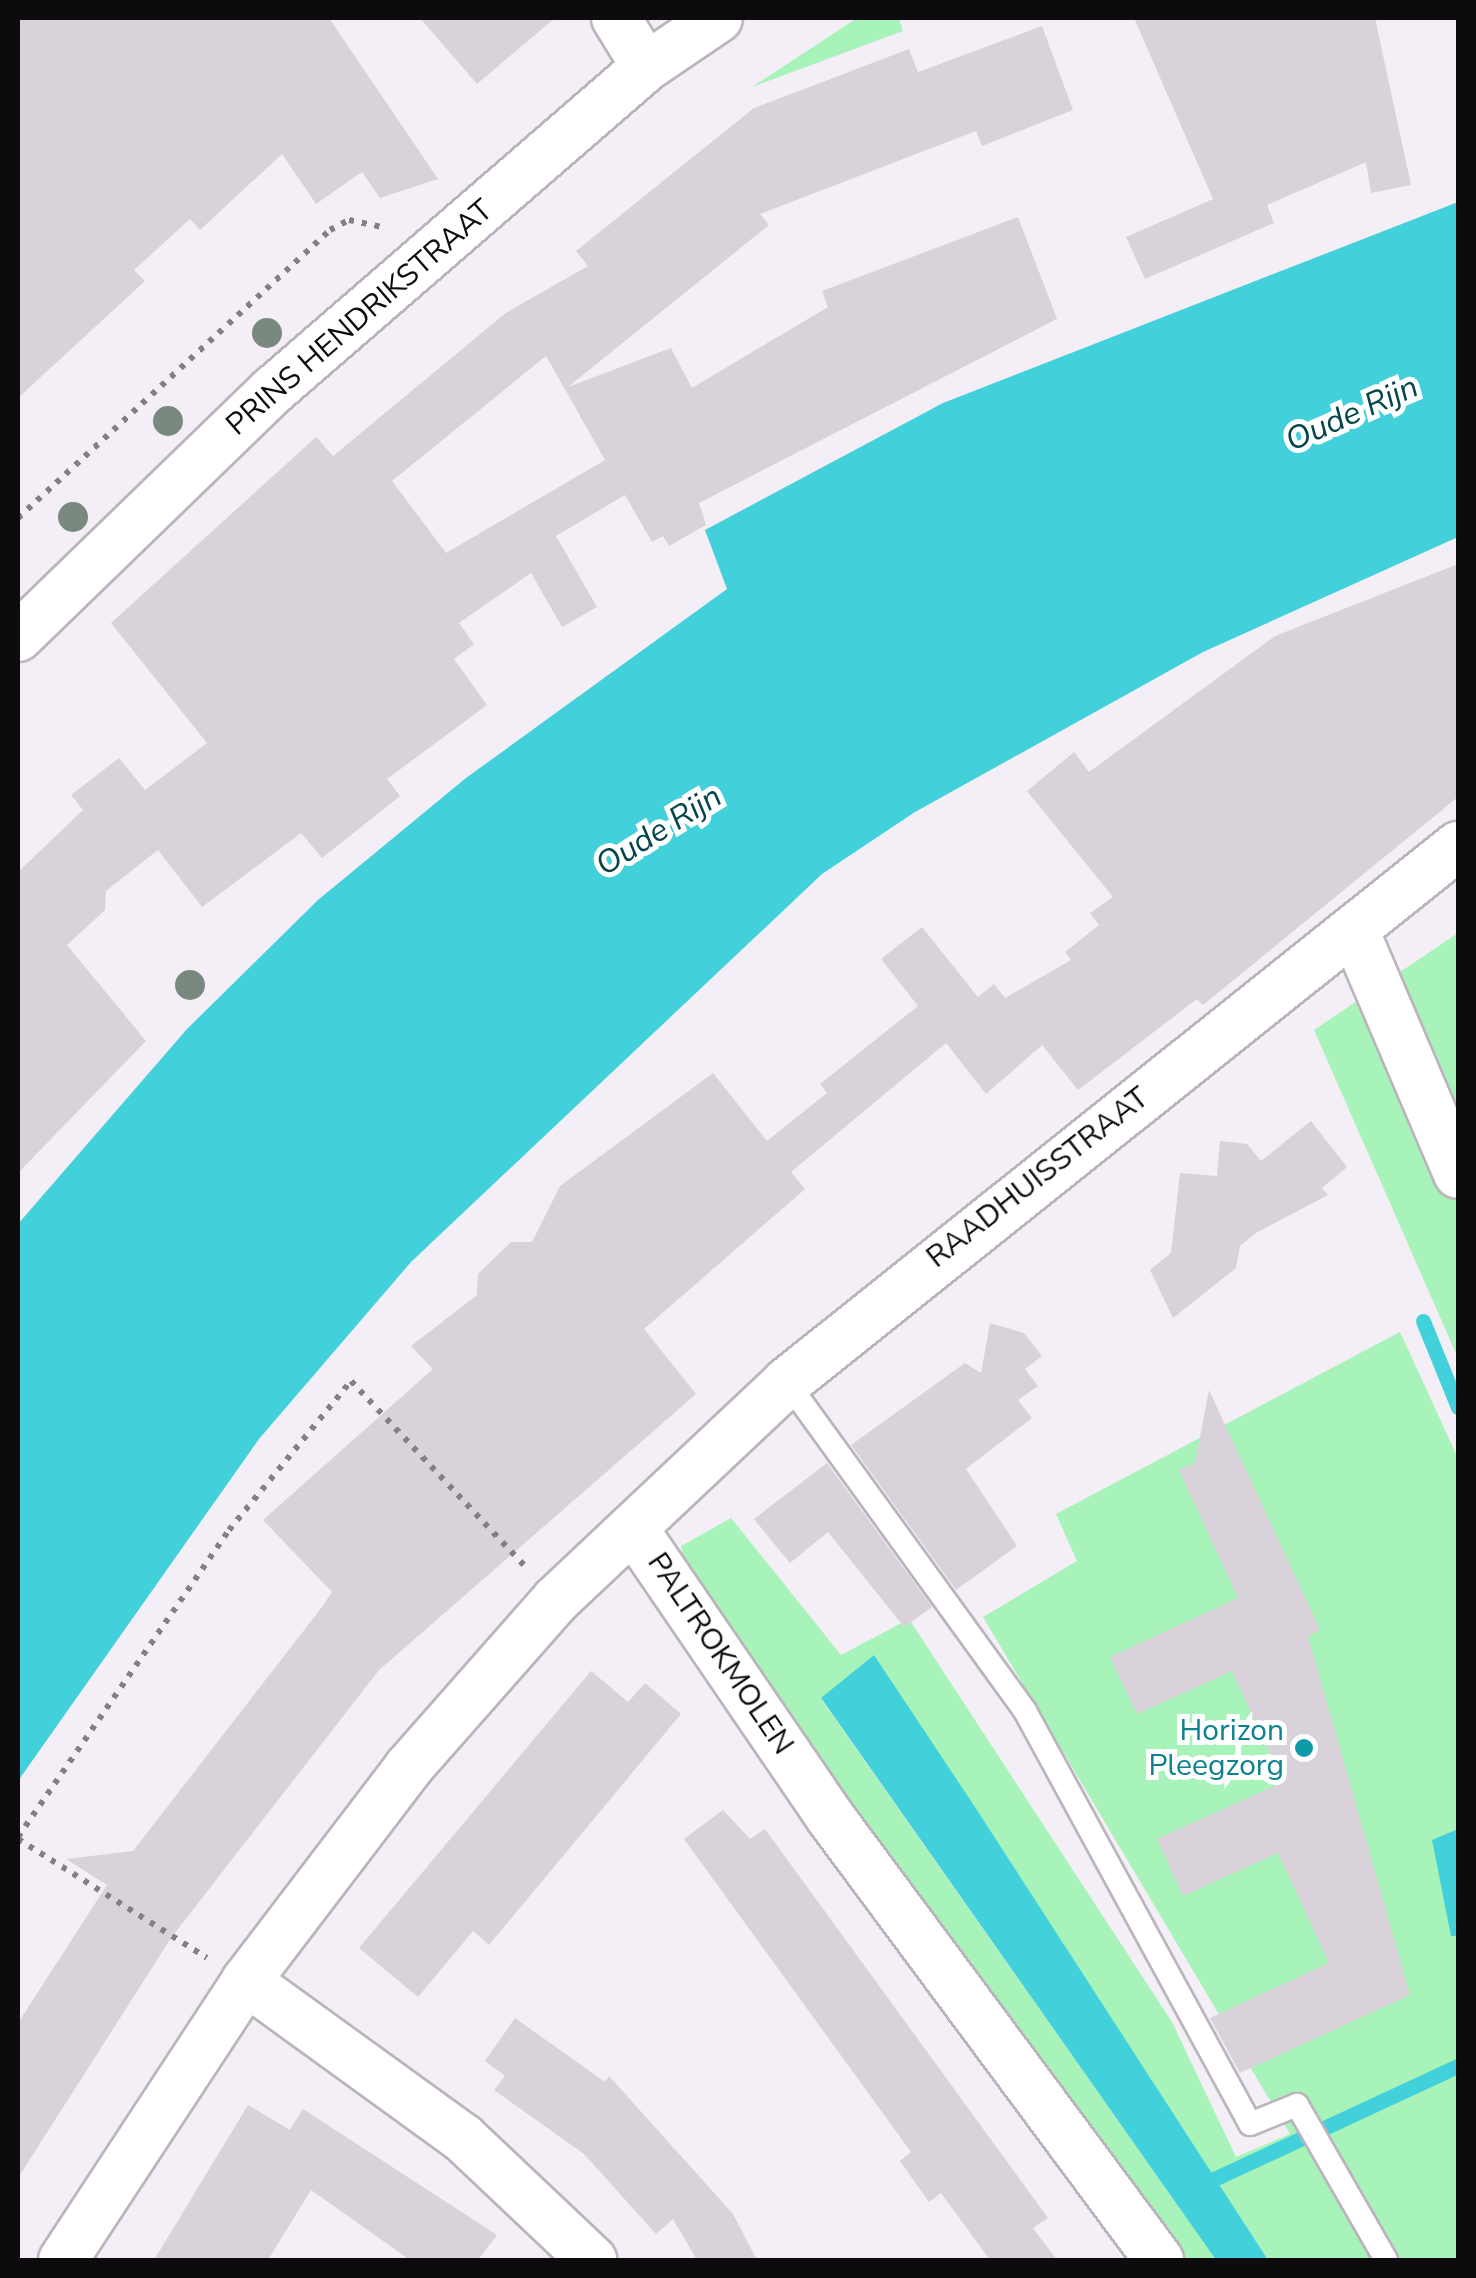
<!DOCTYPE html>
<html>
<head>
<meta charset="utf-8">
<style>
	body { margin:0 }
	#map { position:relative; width:1476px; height:2278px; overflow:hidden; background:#f4eef6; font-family:"Nunito Sans",sans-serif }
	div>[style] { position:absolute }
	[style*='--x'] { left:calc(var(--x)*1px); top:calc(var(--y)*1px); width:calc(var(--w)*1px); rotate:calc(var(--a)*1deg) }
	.green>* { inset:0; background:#a8f3b9 }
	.water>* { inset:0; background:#42d1db }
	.stream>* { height:15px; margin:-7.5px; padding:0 7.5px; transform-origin:7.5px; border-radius:7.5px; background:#42d1db }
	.building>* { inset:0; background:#d9d2da }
	.path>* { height:6px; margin-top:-3px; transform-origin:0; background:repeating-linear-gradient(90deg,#847f85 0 5px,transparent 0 13px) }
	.roads { filter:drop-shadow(2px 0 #bbb4bc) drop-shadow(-2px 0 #bbb4bc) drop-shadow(0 2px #bbb4bc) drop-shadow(0 -2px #bbb4bc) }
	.lane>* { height:22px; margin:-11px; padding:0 11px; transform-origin:11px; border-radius:11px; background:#fff }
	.street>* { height:48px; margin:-24px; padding:0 24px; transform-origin:24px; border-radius:24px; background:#fff }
	.trees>* { width:30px; height:30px; margin:-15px; border-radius:50%; background:#798980 }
	.dots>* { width:28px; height:28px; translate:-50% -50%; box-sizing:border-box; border:5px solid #fff; border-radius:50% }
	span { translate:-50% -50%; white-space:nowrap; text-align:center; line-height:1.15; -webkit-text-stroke:10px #fff; paint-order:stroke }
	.street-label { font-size:30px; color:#0d0b0e }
	.culture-label { font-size:30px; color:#0d838f }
	.right { translate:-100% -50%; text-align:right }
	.water-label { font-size:32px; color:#04464b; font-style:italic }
	.frame { position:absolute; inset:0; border:20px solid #0d0b0e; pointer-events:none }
</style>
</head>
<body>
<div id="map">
	<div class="green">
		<i style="clip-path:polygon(857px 18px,899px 18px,903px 31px,752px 87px)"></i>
		<i style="clip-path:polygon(1458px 933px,1458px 1358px,1314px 1030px)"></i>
		<i style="clip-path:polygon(1400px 1332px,1458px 1458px,1458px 2260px,1268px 2260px,874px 1655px,821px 1699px,1216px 2260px,1181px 2260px,689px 1581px,681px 1546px,731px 1518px,841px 1655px,909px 1619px,1172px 2022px,1236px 2157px,1290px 2134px,983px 1617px,1077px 1561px,1056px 1514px)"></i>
	</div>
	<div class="water">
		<i style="clip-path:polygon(1458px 202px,1458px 537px,1203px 652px,915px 812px,822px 874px,411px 1262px,259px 1439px,18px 1781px,18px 1224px,187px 1029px,318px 900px,466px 778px,727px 589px,705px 530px,943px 403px)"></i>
		<i style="clip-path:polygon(874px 1655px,973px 1804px,1268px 2260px,1216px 2260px,821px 1698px)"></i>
		<i style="clip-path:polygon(1458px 1829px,1458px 1936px,1451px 1936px,1432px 1840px)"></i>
	</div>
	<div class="stream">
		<i style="--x:1423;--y:1321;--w:93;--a:67.9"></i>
		<i style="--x:1199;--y:2186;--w:285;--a:-24.9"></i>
	</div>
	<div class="building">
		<i style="clip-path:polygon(18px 18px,329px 18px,438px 179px,380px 198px,362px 172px,316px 204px,282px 154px,200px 230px,190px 219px,134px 270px,145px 281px,18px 398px)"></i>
		<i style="clip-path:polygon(420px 18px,555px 18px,477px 84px)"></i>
		<i style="clip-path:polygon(1134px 18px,1375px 18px,1411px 185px,1371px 193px,1366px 162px,1267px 205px,1274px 223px,1145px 279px,1126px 237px,1213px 199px)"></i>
		<i style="clip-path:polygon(evenodd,1042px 26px,1073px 110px,982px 146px,976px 131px,760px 214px,769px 225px,568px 387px,671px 348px,692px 388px,828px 307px,822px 291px,1018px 217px,1057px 319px,699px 503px,706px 525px,669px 546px,663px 536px,652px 542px,625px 495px,556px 536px,597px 607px,562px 627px,531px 573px,459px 623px,474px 644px,454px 659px,487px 705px,387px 779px,400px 796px,322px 858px,301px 833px,202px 907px,158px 850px,106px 891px,105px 910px,67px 945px,146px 1041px,18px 1173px,18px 872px,83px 810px,71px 795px,119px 758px,145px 790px,207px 743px,111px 623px,316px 437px,333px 456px,507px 312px,588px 266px,576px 251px,754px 108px,909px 49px,918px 72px,1042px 26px,546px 356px,605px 460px,446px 553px,392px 481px,546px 356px)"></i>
		<i style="clip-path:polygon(1458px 564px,1458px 797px,1203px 1005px,1197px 999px,1078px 1090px,1042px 1045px,986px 1094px,946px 1043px,791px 1172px,805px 1189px,644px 1329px,696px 1394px,379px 1670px,171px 1938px,18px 2178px,18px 2023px,107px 1885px,66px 1859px,133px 1851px,322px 1607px,332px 1592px,263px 1520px,433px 1369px,411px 1346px,477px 1295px,478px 1274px,511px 1242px,532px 1242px,560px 1186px,713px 1073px,767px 1141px,827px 1093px,820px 1084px,918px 1006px,881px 959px,922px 927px,978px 997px,994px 984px,1005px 998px,1071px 960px,1065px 952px,1099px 925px,1090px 913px,1113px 897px,1027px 791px,1074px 752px,1089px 772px,1275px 636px)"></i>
		<i style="clip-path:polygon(1311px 1121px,1347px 1167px,1322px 1188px,1328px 1195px,1256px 1233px,1240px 1246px,1236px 1268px,1173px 1318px,1150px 1270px,1171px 1253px,1180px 1173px,1217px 1176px,1220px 1141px,1247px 1144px,1261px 1161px)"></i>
		<i style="clip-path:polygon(990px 1323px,1024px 1333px,1042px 1356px,1025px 1369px,1038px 1386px,1018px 1400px,1032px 1418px,966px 1469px,1017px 1546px,956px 1590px,851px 1445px,965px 1363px,981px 1373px)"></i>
		<i style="clip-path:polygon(1209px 1390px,1320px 1630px,1308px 1636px,1410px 1995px,1240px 2073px,1210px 2018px,1329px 1963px,1278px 1853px,1183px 1896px,1157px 1839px,1283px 1782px,1232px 1671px,1137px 1714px,1110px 1657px,1238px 1598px,1179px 1470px,1195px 1463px)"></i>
		<i style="clip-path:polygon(827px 1463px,932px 1607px,904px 1627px,828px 1532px,790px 1563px,754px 1519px)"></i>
		<i style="clip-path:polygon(591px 1671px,628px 1702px,645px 1683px,681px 1714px,489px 1945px,473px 1931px,418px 1997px,359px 1948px)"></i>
		<i style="clip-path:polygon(723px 1810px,750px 1839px,765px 1829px,1048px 2218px,1033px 2228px,1057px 2260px,990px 2260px,941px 2193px,929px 2202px,900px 2161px,911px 2152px,684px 1839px)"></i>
		<i style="clip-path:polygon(515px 2018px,605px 2082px,609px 2076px,733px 2214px,757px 2260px,697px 2260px,673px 2219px,656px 2234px,584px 2154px,494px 2090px,505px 2076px,485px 2061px)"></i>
		<i style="clip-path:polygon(248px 2105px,290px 2130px,303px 2109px,497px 2235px,478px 2260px,410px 2260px,311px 2190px,268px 2260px,154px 2260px)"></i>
	</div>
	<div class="path">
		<i style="--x:18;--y:518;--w:425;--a:-42.7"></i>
		<i style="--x:330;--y:230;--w:21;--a:-28"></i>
		<i style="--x:349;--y:220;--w:38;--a:12"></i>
		<i style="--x:18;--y:1837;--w:373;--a:-55.5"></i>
		<i style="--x:229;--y:1530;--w:193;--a:-50.7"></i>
		<i style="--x:351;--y:1381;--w:254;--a:46.8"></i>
		<i style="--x:18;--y:1839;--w:223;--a:32.2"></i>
	</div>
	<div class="roads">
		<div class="lane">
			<i style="--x:787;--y:1382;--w:406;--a:54.1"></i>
			<i style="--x:1025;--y:1711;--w:470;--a:61.4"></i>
			<i style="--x:1250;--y:2124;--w:51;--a:-22"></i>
			<i style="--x:1297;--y:2105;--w:179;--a:60.1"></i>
		</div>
		<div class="street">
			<i style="--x:616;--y:18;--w:57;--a:58.5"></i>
			<i style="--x:18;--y:637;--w:354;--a:-44.1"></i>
			<i style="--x:272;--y:391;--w:495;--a:-40.9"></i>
			<i style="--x:646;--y:67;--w:87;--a:-34.2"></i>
			<i style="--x:1354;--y:930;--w:265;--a:66.9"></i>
			<i style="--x:633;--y:1528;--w:350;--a:55.7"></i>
			<i style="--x:830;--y:1817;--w:552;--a:53.4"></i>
			<i style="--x:246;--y:1981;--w:268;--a:35.9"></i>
			<i style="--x:463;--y:2138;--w:178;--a:43.4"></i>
			<i style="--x:63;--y:2260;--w:334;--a:-56.7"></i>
			<i style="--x:246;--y:1981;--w:268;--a:-52.7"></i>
			<i style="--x:408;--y:1768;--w:224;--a:-48.6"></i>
			<i style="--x:556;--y:1600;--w:318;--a:-43.3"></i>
			<i style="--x:787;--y:1382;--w:859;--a:-38.62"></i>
		</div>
	</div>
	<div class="trees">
		<i style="left:267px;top:333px"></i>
		<i style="left:168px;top:421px"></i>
		<i style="left:73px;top:517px"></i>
		<i style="left:190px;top:985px"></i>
	</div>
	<div class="dots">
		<i style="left:1304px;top:1748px;background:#0f9aa8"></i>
	</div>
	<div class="street-label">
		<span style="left:360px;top:318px;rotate:-41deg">PRINS HENDRIKSTRAAT</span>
		<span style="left:1038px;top:1178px;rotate:-38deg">RAADHUISSTRAAT</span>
		<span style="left:720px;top:1654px;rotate:56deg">PALTROKMOLEN</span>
	</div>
	<div class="culture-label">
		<span class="right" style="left:1284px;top:1748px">Horizon<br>Pleegzorg</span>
	</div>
	<div class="water-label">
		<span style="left:1352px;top:414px;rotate:-24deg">Oude Rijn</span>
		<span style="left:659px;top:831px;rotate:-32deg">Oude Rijn</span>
	</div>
	<div class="frame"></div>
</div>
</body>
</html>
